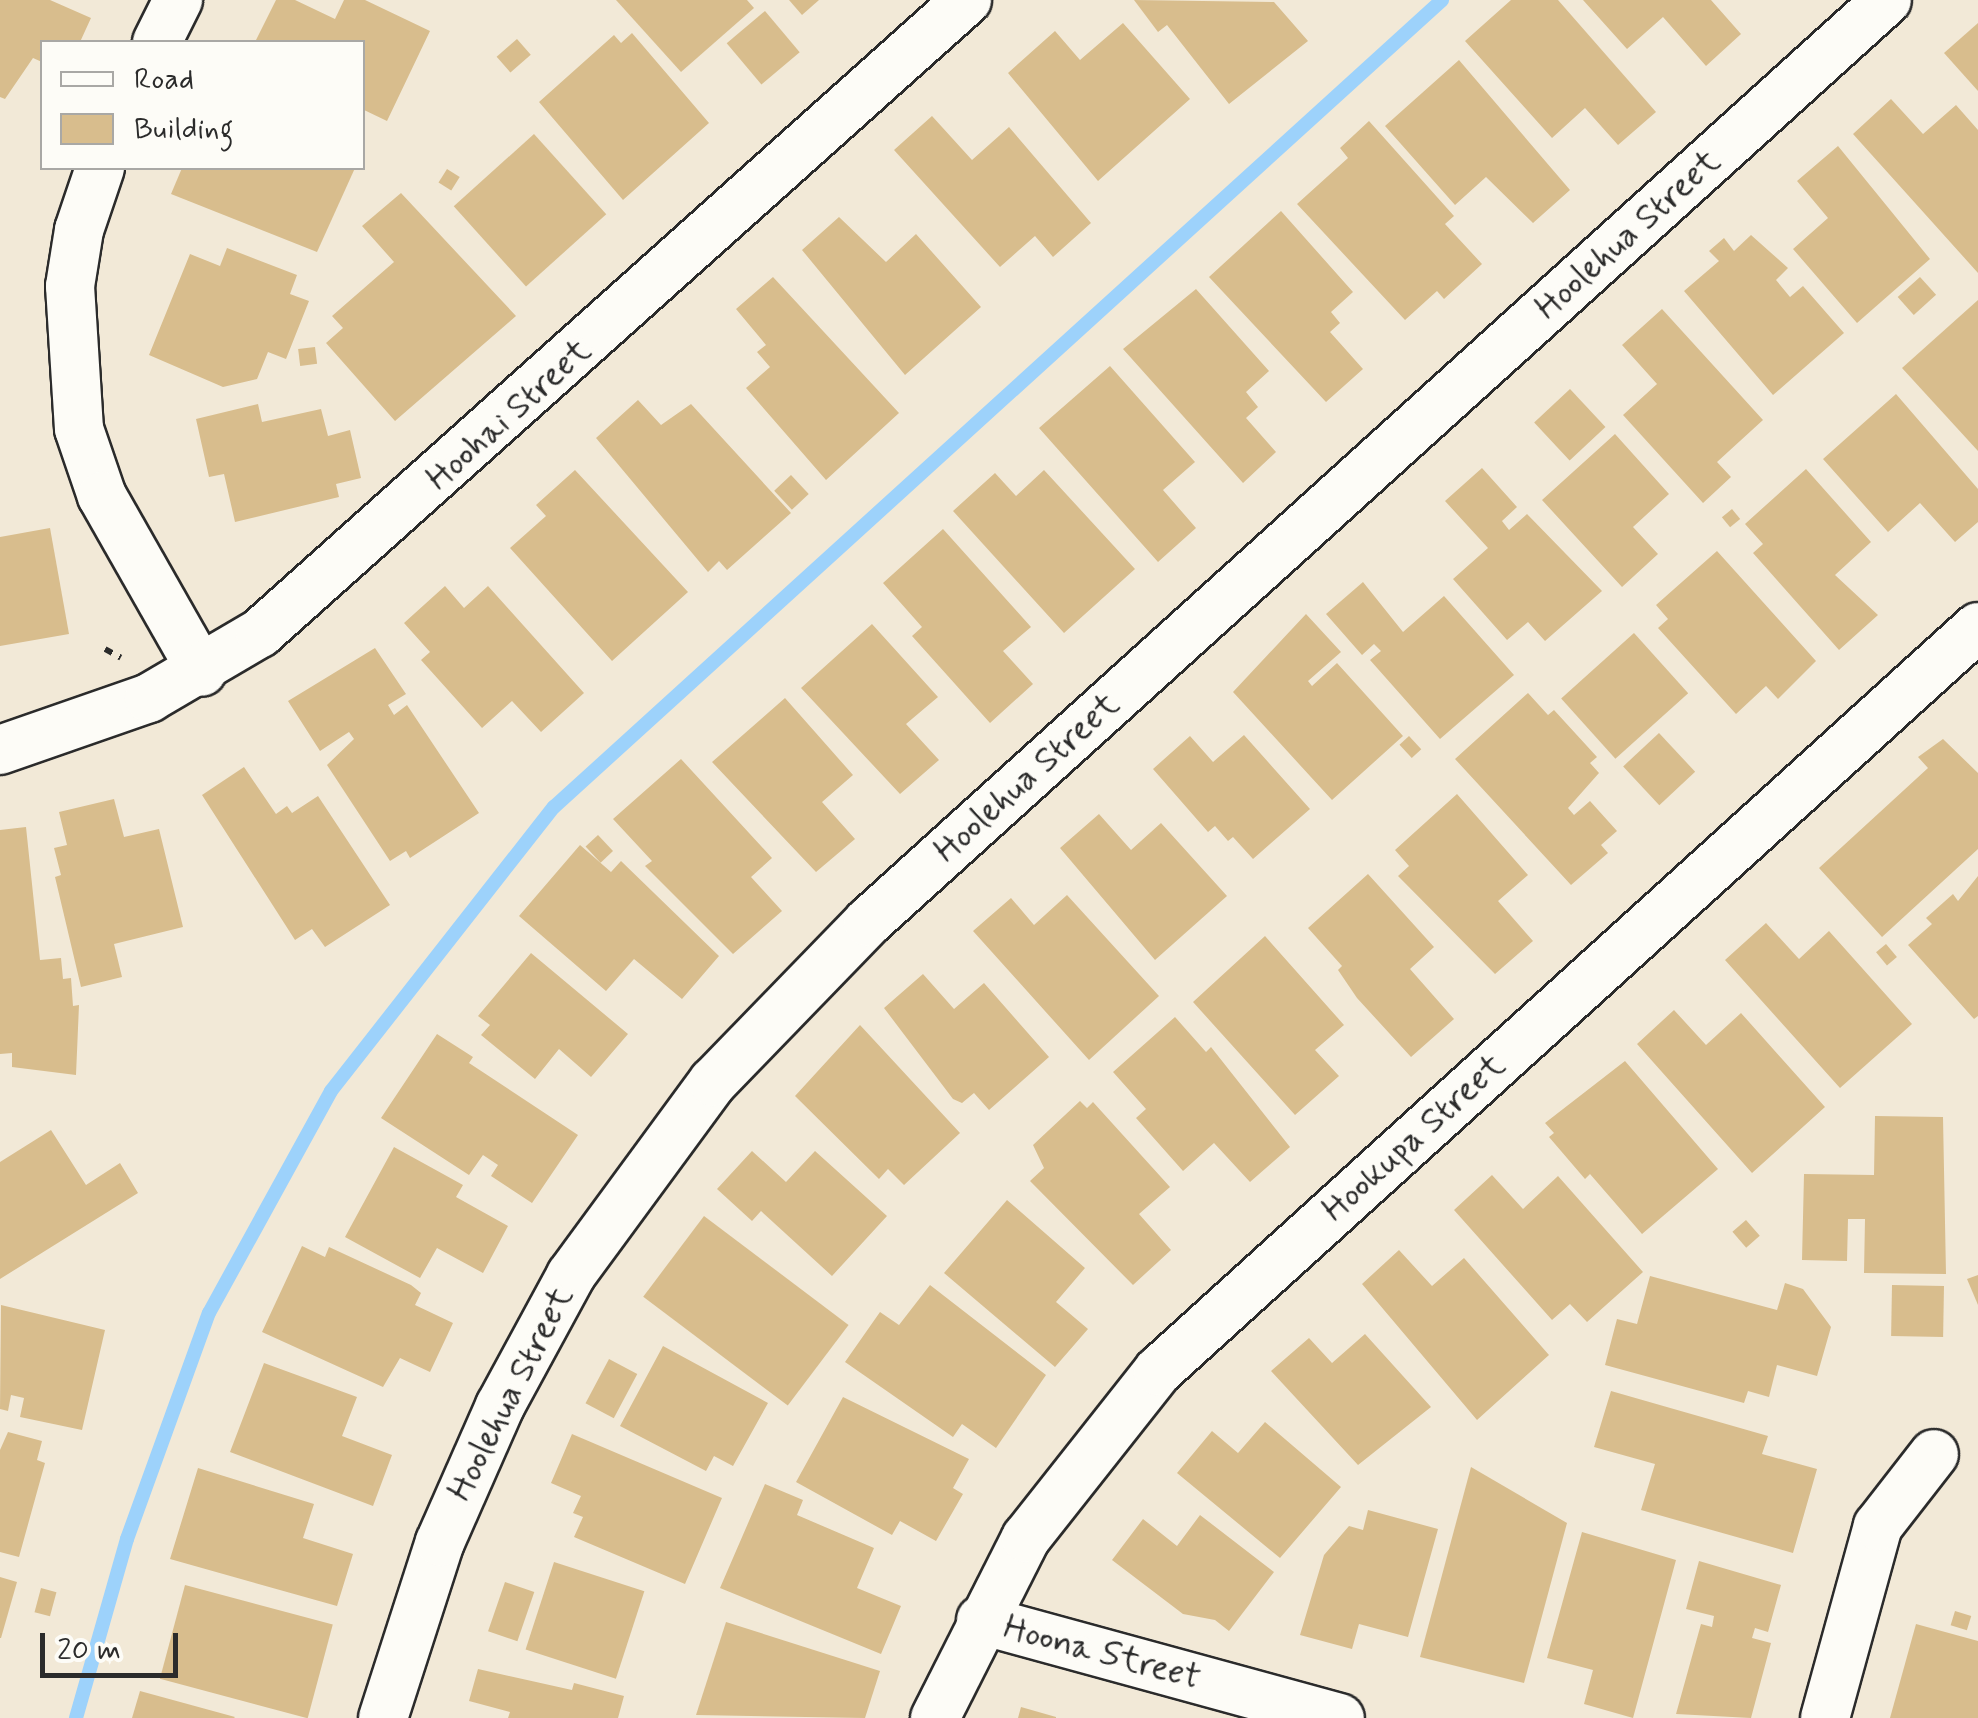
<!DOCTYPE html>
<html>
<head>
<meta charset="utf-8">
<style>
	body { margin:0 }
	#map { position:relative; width:1978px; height:1718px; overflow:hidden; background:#f2e9d7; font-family:Mynerve,sans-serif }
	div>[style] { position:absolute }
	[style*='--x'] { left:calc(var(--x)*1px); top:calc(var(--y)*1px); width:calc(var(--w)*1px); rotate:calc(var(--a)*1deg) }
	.stream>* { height:14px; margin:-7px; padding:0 7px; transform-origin:7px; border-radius:7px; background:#9dd2fb }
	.building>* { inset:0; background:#d8bd8d; transform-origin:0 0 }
	.path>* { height:6px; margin-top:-3px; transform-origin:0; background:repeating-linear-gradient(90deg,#2b2b2b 0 8px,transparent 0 16px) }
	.roads { filter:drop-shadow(2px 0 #2b2b2b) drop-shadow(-2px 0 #2b2b2b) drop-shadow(0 2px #2b2b2b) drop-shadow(0 -2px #2b2b2b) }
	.street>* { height:48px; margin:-24px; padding:0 24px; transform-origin:24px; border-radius:24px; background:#fdfcf7 }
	span { translate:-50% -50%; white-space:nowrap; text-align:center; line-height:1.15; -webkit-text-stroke:10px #fdfcf7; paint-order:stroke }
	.street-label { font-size:35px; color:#2b2b2b }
	.legend { position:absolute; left:40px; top:40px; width:325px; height:130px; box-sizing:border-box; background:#fdfcf7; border:2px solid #a9a8a5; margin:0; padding:12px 18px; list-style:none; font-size:30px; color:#2b2b2b }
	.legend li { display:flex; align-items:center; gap:20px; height:50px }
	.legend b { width:50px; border:2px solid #a9a8a5 }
	.scale { position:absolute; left:40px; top:1633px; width:138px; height:45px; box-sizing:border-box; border:5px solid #2b2b2b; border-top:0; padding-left:12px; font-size:30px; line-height:35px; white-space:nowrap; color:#2b2b2b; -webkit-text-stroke:8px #fdfcf7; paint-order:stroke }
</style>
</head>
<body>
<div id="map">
	<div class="stream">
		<i style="--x:76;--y:1718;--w:186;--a:-74.1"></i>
		<i style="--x:127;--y:1539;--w:240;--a:-70.1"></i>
		<i style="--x:209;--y:1313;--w:253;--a:-61.2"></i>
		<i style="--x:331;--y:1091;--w:361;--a:-51.9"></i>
		<i style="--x:554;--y:807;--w:1200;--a:-42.26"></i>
	</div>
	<div class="building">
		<i style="clip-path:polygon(0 0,50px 0,91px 18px,80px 42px,42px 42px,42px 62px,33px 58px,5px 99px,0 97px)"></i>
		<i style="clip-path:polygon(276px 0,295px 0,335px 19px,344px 0,365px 0,430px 31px,387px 121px,362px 109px,362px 42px,255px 42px)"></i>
		<i style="clip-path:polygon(616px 0,747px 0,754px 8px,681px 72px)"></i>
		<i style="clip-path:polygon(789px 0,819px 0,802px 15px)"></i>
		<i style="clip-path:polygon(1134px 0,1274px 2px,1308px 41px,1229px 104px,1167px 25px,1158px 32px)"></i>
		<i style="clip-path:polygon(1511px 0,1558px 0,1656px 112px,1618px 145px,1585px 108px,1552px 138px,1465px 41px)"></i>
		<i style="clip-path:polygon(1583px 0,1711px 0,1741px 34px,1706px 66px,1663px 17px,1627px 49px)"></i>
		<i style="left:765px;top:11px;width:54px;height:50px;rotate:50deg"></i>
		<i style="clip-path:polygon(1123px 23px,1190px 99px,1098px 181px,1008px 73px,1055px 31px,1080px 60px)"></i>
		<i style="clip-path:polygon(1978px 23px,1978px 91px,1944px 53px)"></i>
		<i style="clip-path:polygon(632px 33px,709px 123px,623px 200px,539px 102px,614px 35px,621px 43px)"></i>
		<i style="left:517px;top:39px;width:21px;height:27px;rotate:49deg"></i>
		<i style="clip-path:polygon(1459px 60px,1570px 190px,1533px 223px,1486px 177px,1455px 205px,1385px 126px)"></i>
		<i style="clip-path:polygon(1891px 99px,1923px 134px,1956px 105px,1978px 130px,1978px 273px,1853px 134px)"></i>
		<i style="clip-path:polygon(932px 116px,972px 160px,1009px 127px,1091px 223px,1053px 257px,1035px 236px,1000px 267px,894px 150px)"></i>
		<i style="clip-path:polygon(1369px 121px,1454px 216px,1445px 224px,1482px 264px,1444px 299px,1437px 291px,1405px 320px,1297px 204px,1348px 158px,1340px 148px)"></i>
		<i style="left:534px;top:134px;width:108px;height:108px;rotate:48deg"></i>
		<i style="clip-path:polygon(1838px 146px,1930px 259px,1857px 323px,1793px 249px,1828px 218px,1797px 181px)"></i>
		<i style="clip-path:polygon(182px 168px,355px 168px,317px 252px,171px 194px)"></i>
		<i style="left:447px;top:169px;width:15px;height:16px;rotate:32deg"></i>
		<i style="clip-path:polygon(401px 193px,516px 316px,395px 421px,326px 343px,343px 328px,332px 316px,394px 262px,362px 226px)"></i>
		<i style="clip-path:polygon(1281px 211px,1353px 292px,1331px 312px,1340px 323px,1330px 332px,1363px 369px,1326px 402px,1209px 277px)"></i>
		<i style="clip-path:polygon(839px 217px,886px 262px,916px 234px,981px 307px,905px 375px,802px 250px)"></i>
		<i style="clip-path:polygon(1751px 235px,1788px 268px,1776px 280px,1790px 297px,1803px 286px,1844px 333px,1773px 395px,1684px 291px,1719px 261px,1709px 251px,1724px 238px,1734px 251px)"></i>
		<i style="clip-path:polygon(227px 248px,297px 275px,290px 294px,309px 301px,286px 359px,268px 352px,257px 379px,223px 387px,149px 355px,190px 254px,220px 266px)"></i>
		<i style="clip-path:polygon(773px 277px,899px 413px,826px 480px,746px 388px,770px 367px,757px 352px,766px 345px,736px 309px)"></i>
		<i style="left:1920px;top:277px;width:24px;height:30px;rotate:48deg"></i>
		<i style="clip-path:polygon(1196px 289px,1269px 371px,1246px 392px,1258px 407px,1246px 418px,1276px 452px,1243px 483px,1123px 349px)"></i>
		<i style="clip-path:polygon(1978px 300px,1978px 451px,1902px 368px)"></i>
		<i style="clip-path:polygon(1662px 309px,1763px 420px,1717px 462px,1731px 477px,1703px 503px,1623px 415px,1657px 384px,1622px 345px)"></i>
		<i style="left:315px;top:347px;width:17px;height:17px;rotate:83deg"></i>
		<i style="clip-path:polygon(1110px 366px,1195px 462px,1163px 490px,1196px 528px,1158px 562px,1039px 428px)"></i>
		<i style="left:1570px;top:389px;width:52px;height:49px;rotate:47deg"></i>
		<i style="clip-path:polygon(1896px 394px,1978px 489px,1978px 522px,1955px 542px,1920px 503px,1888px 532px,1823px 459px)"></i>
		<i style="clip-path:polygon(638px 400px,661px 425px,691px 404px,791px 513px,727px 570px,719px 561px,708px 572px,596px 438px)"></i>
		<i style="clip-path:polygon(258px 404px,262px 422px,321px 409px,328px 436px,350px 430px,361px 478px,336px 484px,339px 497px,235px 522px,224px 474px,209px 477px,196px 419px)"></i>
		<i style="clip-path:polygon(1615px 434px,1669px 494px,1633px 527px,1658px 554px,1622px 587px,1542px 500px)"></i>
		<i style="clip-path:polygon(1482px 468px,1517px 507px,1502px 521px,1509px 530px,1527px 514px,1602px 591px,1545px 641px,1528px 622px,1507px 640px,1453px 579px,1488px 548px,1445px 501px)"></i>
		<i style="clip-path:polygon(1806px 469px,1871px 542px,1835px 575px,1878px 615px,1839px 650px,1753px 553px,1763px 544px,1745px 524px)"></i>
		<i style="clip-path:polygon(575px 470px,688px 592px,612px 661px,510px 548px,546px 516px,536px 505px)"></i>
		<i style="clip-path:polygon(1044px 470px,1135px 569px,1064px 633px,953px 511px,995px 473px,1016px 496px)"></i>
		<i style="left:791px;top:475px;width:26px;height:23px;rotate:47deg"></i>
		<i style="left:1732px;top:509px;width:13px;height:13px;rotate:51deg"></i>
		<i style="clip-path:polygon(50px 528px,69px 634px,0 646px,0 537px)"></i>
		<i style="clip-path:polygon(943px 529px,1031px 627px,1003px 651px,1033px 684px,990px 723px,912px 636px,922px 627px,883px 583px)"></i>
		<i style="clip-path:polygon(1717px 551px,1816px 661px,1778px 699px,1766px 686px,1736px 714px,1658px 628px,1668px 619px,1656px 605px)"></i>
		<i style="clip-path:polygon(1363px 582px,1403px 632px,1444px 596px,1514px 675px,1440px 739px,1370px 660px,1381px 651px,1374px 644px,1362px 655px,1326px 614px)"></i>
		<i style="clip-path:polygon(445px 586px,464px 608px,488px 586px,584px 693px,541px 732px,512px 701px,482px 728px,421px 660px,430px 652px,404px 623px)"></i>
		<i style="clip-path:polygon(1306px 614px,1341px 652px,1308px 681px,1312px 686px,1337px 663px,1403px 736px,1332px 800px,1233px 692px)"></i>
		<i style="clip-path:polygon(872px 624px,938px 697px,906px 724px,939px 760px,900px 794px,801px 688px)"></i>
		<i style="left:1634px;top:633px;width:81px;height:98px;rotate:48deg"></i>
		<i style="clip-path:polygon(375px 648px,406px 694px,388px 705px,394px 715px,407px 705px,479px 813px,410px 858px,406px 851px,390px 861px,327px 765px,354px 739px,349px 732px,320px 751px,288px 701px)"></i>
		<i style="clip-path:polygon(1528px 693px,1548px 715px,1554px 710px,1597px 757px,1590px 763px,1599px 773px,1568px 808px,1574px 815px,1590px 801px,1617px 831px,1601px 845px,1608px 853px,1571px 885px,1455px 759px)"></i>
		<i style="clip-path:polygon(785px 698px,853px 775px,822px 802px,855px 839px,816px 872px,712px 762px)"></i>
		<i style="left:1659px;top:733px;width:53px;height:49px;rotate:47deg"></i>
		<i style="clip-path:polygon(1244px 735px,1310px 809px,1253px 859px,1233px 837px,1228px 841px,1215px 826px,1208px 832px,1153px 769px,1190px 736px,1213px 762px)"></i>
		<i style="left:1409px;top:736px;width:18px;height:13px;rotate:47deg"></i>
		<i style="clip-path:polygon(1943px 739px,1978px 773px,1978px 849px,1882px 937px,1819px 868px,1928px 768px,1918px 757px)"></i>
		<i style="clip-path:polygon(681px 759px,772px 858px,751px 877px,782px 911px,733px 954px,645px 866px,652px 861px,613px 819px)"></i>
		<i style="clip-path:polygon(244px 767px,276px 814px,287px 806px,292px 813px,318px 796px,390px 905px,325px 947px,312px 929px,295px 940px,202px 795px)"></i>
		<i style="clip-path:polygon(1457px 794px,1528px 875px,1498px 901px,1533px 941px,1495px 974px,1398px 876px,1409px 866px,1395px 850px)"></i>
		<i style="clip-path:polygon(114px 799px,124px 837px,159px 829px,183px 927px,114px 944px,122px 977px,81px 987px,55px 877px,61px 875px,54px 848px,67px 845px,59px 812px)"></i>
		<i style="clip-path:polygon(1099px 814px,1131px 850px,1161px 823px,1227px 896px,1155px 960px,1060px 848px)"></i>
		<i style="clip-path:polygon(26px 827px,40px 960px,61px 958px,63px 979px,71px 978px,73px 1006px,79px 1005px,76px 1075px,12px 1067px,12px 1053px,0 1054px,0 830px)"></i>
		<i style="left:598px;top:835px;width:22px;height:17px;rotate:47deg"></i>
		<i style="clip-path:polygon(580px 845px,611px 872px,621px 861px,719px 956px,682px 999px,634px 959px,606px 991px,519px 916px)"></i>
		<i style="clip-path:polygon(1368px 874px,1434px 947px,1410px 969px,1454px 1019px,1411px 1057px,1357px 998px,1338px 970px,1342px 966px,1308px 928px)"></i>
		<i style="clip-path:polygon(1978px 876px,1978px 1016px,1974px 1019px,1908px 945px,1932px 924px,1926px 918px,1953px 894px,1958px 901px)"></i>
		<i style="clip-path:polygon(1067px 895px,1159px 996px,1089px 1060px,973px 931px,1011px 898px,1034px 925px)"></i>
		<i style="clip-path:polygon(1766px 923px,1799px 959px,1829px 931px,1912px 1024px,1840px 1088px,1725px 960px)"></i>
		<i style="clip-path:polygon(1265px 936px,1344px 1025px,1315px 1050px,1339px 1076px,1295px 1115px,1193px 1002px)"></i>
		<i style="left:1886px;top:944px;width:17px;height:13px;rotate:50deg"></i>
		<i style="clip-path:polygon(531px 953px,628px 1034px,591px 1077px,559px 1049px,535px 1079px,481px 1035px,490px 1025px,478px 1016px)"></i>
		<i style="clip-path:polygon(923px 974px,954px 1009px,984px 983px,1049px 1057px,989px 1110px,974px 1093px,962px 1103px,953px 1099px,884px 1008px)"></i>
		<i style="clip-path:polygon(1674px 1010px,1706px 1045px,1741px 1013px,1825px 1107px,1752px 1173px,1637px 1044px)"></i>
		<i style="clip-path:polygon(1175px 1017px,1206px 1052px,1211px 1047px,1290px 1147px,1250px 1182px,1214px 1143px,1183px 1171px,1136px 1118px,1146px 1109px,1113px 1072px)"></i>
		<i style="clip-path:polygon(860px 1025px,960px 1133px,904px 1185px,888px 1169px,879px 1179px,795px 1096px)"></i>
		<i style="clip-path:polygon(437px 1034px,473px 1057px,469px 1063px,578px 1135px,532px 1203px,491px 1176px,498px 1165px,483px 1155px,469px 1175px,381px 1118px)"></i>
		<i style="clip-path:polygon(1625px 1061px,1718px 1169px,1642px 1234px,1590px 1174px,1585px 1179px,1549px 1137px,1554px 1133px,1545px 1123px)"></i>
		<i style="clip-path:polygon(1080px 1101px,1087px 1108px,1093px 1102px,1170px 1187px,1139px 1214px,1171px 1250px,1133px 1285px,1030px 1181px,1044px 1168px,1033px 1145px)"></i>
		<i style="clip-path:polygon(1875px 1116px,1943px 1117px,1946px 1274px,1864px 1273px,1865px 1219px,1848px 1219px,1847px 1261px,1802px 1260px,1804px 1174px,1874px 1175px)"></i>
		<i style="clip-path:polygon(51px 1130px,86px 1185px,120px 1163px,138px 1193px,0 1279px,0 1162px)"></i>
		<i style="clip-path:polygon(394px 1147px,463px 1185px,456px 1197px,508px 1226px,483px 1273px,437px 1248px,420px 1278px,345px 1237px)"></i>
		<i style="clip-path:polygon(752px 1151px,786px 1182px,815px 1151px,887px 1216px,832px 1276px,761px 1211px,752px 1221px,717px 1189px)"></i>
		<i style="clip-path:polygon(1492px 1175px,1523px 1209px,1558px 1176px,1643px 1272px,1587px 1322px,1570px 1304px,1552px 1320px,1454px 1210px)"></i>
		<i style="clip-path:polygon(1007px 1200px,1085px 1268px,1056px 1302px,1088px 1329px,1055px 1367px,944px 1273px)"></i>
		<i style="left:704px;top:1216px;width:181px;height:101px;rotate:37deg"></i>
		<i style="left:1746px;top:1220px;width:21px;height:18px;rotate:49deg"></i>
		<i style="clip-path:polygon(302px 1246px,325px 1257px,329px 1247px,411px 1285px,421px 1293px,415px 1305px,453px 1323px,430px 1372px,400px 1358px,383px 1387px,262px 1332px)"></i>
		<i style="clip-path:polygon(1399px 1250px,1432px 1286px,1464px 1258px,1549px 1355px,1477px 1420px,1362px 1284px)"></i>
		<i style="clip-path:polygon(1978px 1275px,1978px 1305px,1967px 1279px)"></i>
		<i style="clip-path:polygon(1650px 1276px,1777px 1310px,1785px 1283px,1803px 1289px,1831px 1327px,1817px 1376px,1777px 1365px,1769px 1397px,1748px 1391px,1744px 1403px,1605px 1365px,1617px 1319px,1637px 1324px)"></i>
		<i style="clip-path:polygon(930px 1285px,1046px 1375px,996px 1448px,962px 1424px,953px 1437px,845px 1362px,880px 1312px,899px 1325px)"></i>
		<i style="left:1892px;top:1285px;width:52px;height:51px;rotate:1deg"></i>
		<i style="clip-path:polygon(1px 1305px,105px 1330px,82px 1430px,20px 1417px,24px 1398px,11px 1395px,8px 1411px,0 1409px)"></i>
		<i style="clip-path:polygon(1365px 1334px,1431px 1407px,1358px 1465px,1271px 1371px,1309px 1338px,1332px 1363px)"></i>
		<i style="clip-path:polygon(663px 1346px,768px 1403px,733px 1466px,714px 1456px,706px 1471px,620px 1426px)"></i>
		<i style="left:609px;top:1359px;width:32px;height:50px;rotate:28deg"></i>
		<i style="clip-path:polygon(264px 1363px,357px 1397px,342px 1436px,392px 1455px,373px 1506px,230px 1452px)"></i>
		<i style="clip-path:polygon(1611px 1391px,1768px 1436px,1762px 1454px,1817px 1469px,1793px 1553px,1641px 1510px,1655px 1464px,1594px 1447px)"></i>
		<i style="clip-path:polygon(843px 1397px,969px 1459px,953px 1488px,963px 1494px,936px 1541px,900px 1521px,892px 1535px,796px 1482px)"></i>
		<i style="clip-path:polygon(1265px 1422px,1341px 1487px,1280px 1558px,1177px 1473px,1212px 1431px,1238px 1453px)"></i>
		<i style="clip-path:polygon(8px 1432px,42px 1441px,37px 1460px,45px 1463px,19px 1557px,0 1552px,0 1450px)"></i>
		<i style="clip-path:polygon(572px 1434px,722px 1498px,685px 1584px,574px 1537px,583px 1517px,573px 1513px,581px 1496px,551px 1483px)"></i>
		<i style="clip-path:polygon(1471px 1467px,1567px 1523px,1524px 1683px,1420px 1657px)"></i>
		<i style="clip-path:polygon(198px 1468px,314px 1504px,303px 1538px,353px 1554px,337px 1606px,170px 1559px)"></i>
		<i style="clip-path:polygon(765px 1484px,803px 1500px,797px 1515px,874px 1548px,857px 1588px,901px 1606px,881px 1654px,720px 1588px)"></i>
		<i style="clip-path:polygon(1368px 1510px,1438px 1529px,1408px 1637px,1359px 1624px,1352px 1649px,1300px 1635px,1324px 1555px,1349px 1526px,1363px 1530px)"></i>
		<i style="clip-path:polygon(1200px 1515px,1274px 1572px,1229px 1631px,1215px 1620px,1183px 1614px,1112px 1560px,1143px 1519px,1177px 1546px)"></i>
		<i style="clip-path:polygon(1582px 1532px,1676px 1560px,1633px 1718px,1584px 1704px,1593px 1670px,1547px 1658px)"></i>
		<i style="clip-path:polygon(1699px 1561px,1781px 1585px,1768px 1632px,1755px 1628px,1752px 1638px,1771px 1643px,1751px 1718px,1676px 1714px,1701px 1624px,1712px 1627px,1714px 1616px,1686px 1609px)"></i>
		<i style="left:554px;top:1562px;width:95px;height:92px;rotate:18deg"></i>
		<i style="clip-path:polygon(0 1577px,17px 1582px,1px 1638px,0 1638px)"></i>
		<i style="left:505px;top:1582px;width:31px;height:52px;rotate:19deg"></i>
		<i style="left:185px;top:1585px;width:153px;height:97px;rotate:15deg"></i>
		<i style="left:41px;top:1588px;width:16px;height:25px;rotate:15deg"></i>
		<i style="left:1955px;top:1611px;width:17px;height:15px;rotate:17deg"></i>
		<i style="clip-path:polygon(726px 1622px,880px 1671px,865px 1718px,696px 1715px)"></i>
		<i style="clip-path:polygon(1916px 1624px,1978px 1641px,1978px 1718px,1890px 1718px)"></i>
		<i style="clip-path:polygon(478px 1669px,572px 1690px,574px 1683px,624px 1696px,618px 1718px,508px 1718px,510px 1712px,469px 1701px)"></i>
		<i style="clip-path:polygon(140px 1691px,235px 1717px,234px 1718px,132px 1718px)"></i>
		<i style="clip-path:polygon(1021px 1707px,1056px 1717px,1056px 1718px,1018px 1718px)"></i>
	</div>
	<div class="path">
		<i style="--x:105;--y:649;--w:18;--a:29"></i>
	</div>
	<div class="roads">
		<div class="street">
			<i style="--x:157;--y:42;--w:47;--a:-63.4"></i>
			<i style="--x:100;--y:168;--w:65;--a:108.7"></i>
			<i style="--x:79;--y:230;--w:57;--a:99.1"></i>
			<i style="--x:70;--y:286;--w:143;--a:86.4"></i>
			<i style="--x:79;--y:429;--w:71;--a:71.1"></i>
			<i style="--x:102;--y:496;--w:202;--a:60.4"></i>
			<i style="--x:0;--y:750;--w:158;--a:-19.2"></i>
			<i style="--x:149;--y:698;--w:129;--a:-30.4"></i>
			<i style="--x:260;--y:633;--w:949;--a:-41.84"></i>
			<i style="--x:981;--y:1620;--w:372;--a:15.3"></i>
			<i style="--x:383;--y:1718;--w:185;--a:-72.1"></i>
			<i style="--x:440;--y:1542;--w:149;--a:-66.2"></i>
			<i style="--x:500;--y:1406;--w:149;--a:-61.5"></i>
			<i style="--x:571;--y:1275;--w:240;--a:-53.7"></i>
			<i style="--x:713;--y:1082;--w:223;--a:-45.9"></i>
			<i style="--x:868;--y:922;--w:1374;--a:-42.14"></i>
			<i style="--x:935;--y:1718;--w:202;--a:-63.2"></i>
			<i style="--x:1026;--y:1538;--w:213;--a:-51.7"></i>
			<i style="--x:1158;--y:1371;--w:1107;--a:-42.22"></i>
			<i style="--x:1825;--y:1718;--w:199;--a:-74.6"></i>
			<i style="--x:1878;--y:1526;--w:91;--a:-52.1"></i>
		</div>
	</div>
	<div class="street-label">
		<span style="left:1628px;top:235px;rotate:-42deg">Hoolehua Street</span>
		<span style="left:509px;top:415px;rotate:-42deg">Hoohai Street</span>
		<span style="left:1027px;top:778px;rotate:-42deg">Hoolehua Street</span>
		<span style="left:1414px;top:1138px;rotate:-42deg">Hookupa Street</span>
		<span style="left:511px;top:1394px;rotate:-63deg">Hoolehua Street</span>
		<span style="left:1102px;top:1653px;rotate:15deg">Hoona Street</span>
	</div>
	<ul class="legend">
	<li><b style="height:12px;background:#fdfcf7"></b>Road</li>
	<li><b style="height:28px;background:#d8bd8d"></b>Building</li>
	</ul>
	<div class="scale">20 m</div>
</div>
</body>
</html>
